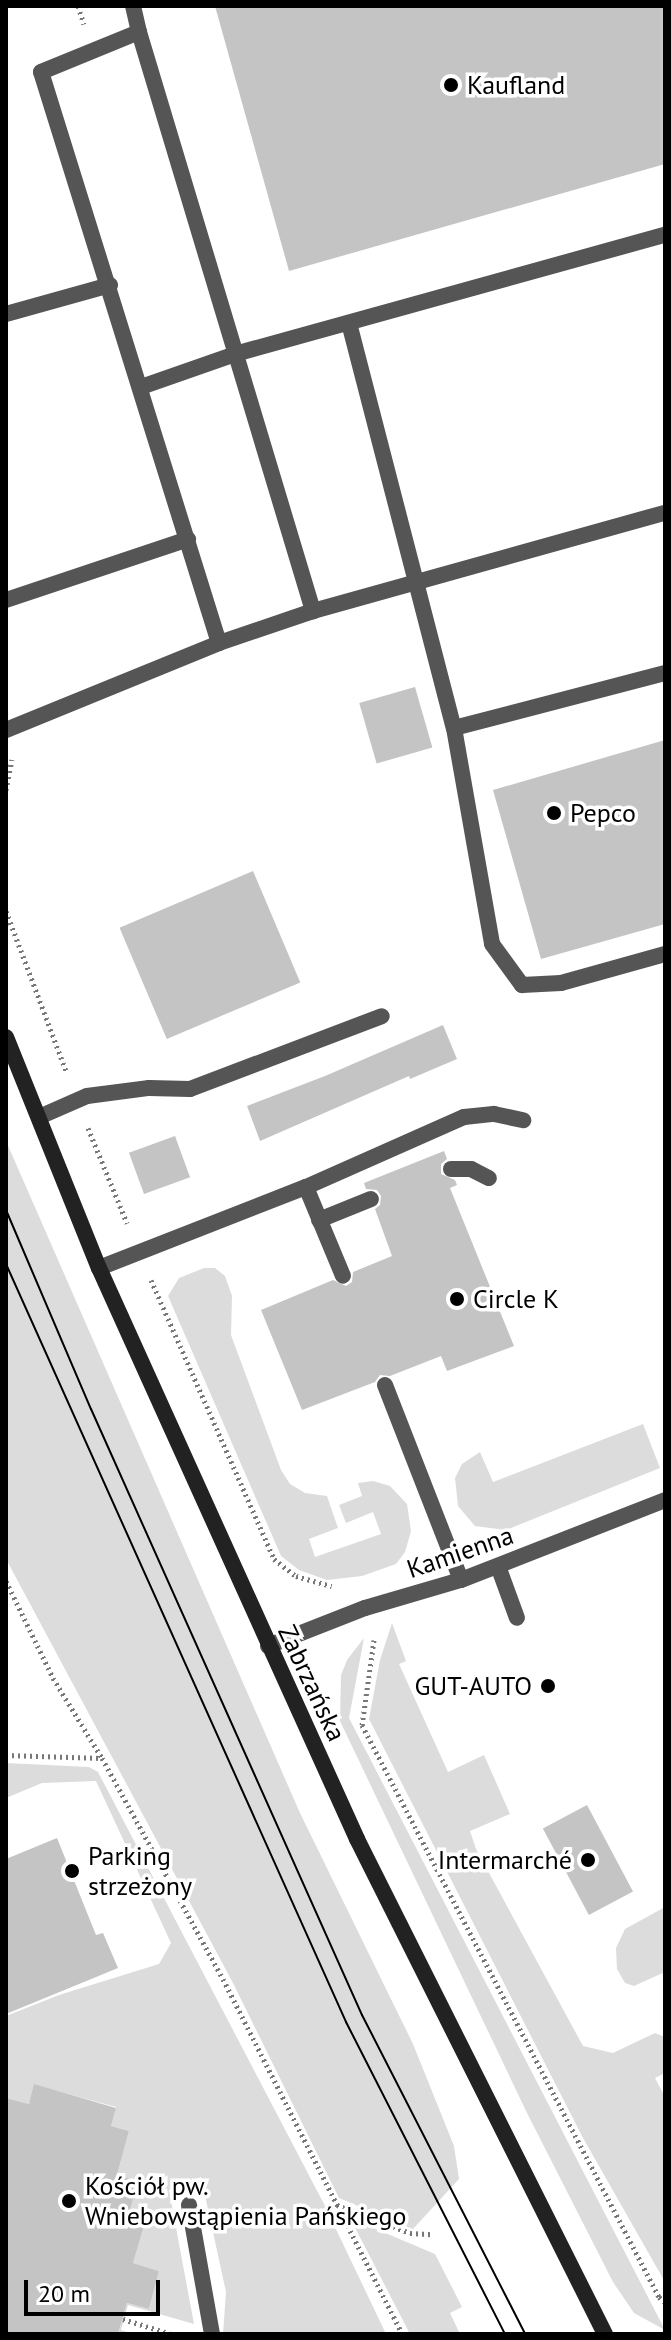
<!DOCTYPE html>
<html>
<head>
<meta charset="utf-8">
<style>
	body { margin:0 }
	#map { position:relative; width:671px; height:2340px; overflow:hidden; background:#fff; font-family:"PT Sans",sans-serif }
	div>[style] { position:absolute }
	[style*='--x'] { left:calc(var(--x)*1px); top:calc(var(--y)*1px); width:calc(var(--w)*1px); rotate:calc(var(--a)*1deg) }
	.green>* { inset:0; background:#dcdcdc }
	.building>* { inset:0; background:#c4c4c4; transform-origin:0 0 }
	.path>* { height:5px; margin-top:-2.5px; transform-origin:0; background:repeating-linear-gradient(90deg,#777 0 2px,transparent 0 6px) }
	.lane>* { height:16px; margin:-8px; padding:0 8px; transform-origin:8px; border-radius:8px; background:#555 }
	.street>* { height:16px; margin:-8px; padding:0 8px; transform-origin:8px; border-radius:8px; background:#555 }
	.secondary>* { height:16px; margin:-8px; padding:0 8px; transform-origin:8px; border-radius:8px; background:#222 }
	.tram>* { height:2px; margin:-1px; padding:0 1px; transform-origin:1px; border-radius:1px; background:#000 }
	.dots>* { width:22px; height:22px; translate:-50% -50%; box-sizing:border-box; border:4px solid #fff; border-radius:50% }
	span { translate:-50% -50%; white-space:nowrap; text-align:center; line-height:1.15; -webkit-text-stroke:7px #fff; paint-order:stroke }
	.poi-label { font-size:26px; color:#000 }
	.left { translate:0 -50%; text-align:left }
	.right { translate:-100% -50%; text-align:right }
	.street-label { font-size:26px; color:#000 }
	.frame { position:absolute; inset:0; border:8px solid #000; pointer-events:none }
	.scale { position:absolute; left:24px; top:2280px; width:136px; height:36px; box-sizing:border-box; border:4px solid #000; border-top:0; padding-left:10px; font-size:24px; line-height:28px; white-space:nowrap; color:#000; -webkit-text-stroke:6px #fff; paint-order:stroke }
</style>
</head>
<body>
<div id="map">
	<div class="green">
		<i style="clip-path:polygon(6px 1141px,300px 1813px,413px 2044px,454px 2146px,459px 2179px,413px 2229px,339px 2198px,233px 1983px,6px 1559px)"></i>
		<i style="clip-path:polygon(204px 1268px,215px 1268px,225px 1276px,232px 1296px,231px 1335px,281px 1470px,290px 1484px,305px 1493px,327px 1496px,338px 1528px,309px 1539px,315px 1557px,381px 1534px,373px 1512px,346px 1523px,339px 1505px,362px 1496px,358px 1483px,373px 1481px,390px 1486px,407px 1504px,411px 1531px,405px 1552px,396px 1564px,362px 1576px,327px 1580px,299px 1570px,281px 1556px,168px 1296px,179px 1278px)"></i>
		<i style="clip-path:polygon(643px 1424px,660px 1468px,506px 1530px,475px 1526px,458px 1506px,455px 1478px,462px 1464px,480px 1452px,493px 1482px)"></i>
		<i style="clip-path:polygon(392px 1623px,406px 1661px,399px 1664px,448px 1772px,484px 1755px,510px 1814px,470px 1831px,476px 1849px,583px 2046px,613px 2053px,655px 2033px,665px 2037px,665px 2073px,655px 2078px,665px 2097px,665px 2282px,583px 2138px,369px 1719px,380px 1660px)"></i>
		<i style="clip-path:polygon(364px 1638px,349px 1718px,665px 2330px,634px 2313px,613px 2282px,527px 2113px,340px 1721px,341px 1675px,347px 1660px)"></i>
		<i style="clip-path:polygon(6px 1763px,89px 1767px,98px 1772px,324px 2204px,386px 2334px,223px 2334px,226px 2292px,201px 2177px,169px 2190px,194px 2324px,128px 2305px,121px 2330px,134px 2334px,118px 2334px,127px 2303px,149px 2309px,159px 2271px,133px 2263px,143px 2225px,127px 2220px,137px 2181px,117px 2175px,129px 2131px,111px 2126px,116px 2107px,35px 2085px,29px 2104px,6px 2098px,6px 2016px,59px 1995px,159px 1964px,171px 1943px,96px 1781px,42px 1783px,6px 1798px)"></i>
		<i style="clip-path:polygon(665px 1907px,665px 1972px,634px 1986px,625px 1983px,617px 1969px,616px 1948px,625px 1929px)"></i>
		<i style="clip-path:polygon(350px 2218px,435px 2254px,462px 2307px,450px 2313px,460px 2334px,410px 2334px)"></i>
	</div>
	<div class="building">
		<i style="clip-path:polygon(215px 6px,665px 6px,665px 164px,289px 271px)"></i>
		<i style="left:415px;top:687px;width:63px;height:58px;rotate:74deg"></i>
		<i style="clip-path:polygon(665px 740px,665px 924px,541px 959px,493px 790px)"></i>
		<i style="left:253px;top:871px;width:121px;height:145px;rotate:67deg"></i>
		<i style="clip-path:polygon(443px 1025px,457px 1059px,410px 1079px,409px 1076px,260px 1141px,247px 1106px,325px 1076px)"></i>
		<i style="left:175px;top:1136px;width:44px;height:49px;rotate:70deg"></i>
		<i style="clip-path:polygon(444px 1151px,447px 1159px,441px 1164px,441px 1174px,455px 1180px,457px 1185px,450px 1188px,514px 1346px,447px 1371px,441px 1356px,390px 1376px,380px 1375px,375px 1382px,302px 1410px,261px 1310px,333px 1280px,346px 1286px,352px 1282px,353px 1272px,392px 1256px,375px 1209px,380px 1205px,381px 1196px,377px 1190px,366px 1189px,364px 1183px)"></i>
		<i style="left:587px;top:1805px;width:98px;height:50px;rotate:62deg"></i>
		<i style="clip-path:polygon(57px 1838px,96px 1935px,103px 1933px,118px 1968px,6px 2014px,6px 1859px)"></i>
		<i style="clip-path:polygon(34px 2084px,116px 2108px,111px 2126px,129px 2131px,117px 2175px,138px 2181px,127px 2220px,144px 2225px,133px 2263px,159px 2271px,149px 2309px,127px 2303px,118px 2334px,6px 2334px,6px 2098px,29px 2104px)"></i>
	</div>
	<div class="path">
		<i style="--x:78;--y:6;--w:19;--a:72"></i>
		<i style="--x:6;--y:790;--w:31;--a:-79"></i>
		<i style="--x:6;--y:911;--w:171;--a:69.4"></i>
		<i style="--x:88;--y:1128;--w:103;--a:67.7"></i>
		<i style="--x:151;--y:1280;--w:305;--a:66.2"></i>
		<i style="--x:274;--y:1559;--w:28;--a:38"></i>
		<i style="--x:296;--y:1576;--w:37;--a:16"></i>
		<i style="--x:6;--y:1581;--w:108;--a:64.1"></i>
		<i style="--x:53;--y:1678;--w:94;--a:58.5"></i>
		<i style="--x:102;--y:1758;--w:252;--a:61.3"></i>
		<i style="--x:223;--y:1979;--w:398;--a:63.2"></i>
		<i style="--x:374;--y:1640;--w:86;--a:98"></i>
		<i style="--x:362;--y:1725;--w:645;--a:62.56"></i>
		<i style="--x:659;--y:2297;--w:8;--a:40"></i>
		<i style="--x:6;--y:1755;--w:96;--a:1.8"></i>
		<i style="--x:337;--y:2205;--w:78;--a:21"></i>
		<i style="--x:410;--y:2233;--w:22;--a:3"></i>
		<i style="--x:123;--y:2319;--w:50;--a:17.4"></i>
	</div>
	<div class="lane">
		<i style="--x:133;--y:6;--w:27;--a:77"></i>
		<i style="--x:6;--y:314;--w:108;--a:-15.6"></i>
		<i style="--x:349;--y:323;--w:418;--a:75.5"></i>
		<i style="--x:454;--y:728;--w:218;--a:-14.6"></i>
		<i style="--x:141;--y:387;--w:100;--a:-19.3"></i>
		<i style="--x:235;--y:354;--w:446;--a:-15.5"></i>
		<i style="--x:6;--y:600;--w:192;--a:-18.5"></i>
		<i style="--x:219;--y:643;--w:99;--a:-18.8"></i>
		<i style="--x:313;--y:611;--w:365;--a:-15.6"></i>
		<i style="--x:454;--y:728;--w:219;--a:80"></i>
		<i style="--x:492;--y:944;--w:51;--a:53.8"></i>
		<i style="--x:522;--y:985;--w:39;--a:-3"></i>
		<i style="--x:561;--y:983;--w:108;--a:-15.6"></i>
		<i style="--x:6;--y:730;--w:230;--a:-22.2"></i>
		<i style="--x:219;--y:643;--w:598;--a:-107.31"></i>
		<i style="--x:41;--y:72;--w:106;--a:-22.2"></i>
		<i style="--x:139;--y:32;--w:605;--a:73.27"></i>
		<i style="--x:39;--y:1117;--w:52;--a:-23.6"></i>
		<i style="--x:87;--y:1096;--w:63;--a:-7.4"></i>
		<i style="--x:149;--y:1088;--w:41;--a:1.4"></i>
		<i style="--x:190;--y:1089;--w:205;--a:-20.8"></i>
		<i style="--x:451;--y:1169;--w:20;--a:0"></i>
		<i style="--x:471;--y:1169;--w:20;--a:27"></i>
		<i style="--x:306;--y:1187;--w:96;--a:67.4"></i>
		<i style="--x:319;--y:1220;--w:56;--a:-22"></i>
		<i style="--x:99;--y:1268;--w:222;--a:-21.4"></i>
		<i style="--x:306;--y:1187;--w:173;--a:-23.9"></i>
		<i style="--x:464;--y:1117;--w:30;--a:-6"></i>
		<i style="--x:494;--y:1114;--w:30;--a:12"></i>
		<i style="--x:385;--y:1385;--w:209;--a:68.7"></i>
		<i style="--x:498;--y:1566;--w:55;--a:69.9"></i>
		<i style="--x:189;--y:2205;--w:131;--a:79.9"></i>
	</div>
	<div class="street">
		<i style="--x:268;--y:1646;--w:104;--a:-21.4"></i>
		<i style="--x:365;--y:1608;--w:100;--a:-16.3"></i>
		<i style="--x:461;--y:1580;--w:219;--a:-21.4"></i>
	</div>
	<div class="secondary">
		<i style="--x:6;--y:1037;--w:249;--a:68.1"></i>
		<i style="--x:99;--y:1268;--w:627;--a:65.68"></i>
		<i style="--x:357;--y:1839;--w:554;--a:63.39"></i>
	</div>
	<div class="tram">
		<i style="--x:6;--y:1210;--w:216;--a:66.9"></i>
		<i style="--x:91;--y:1409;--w:664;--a:65.91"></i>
		<i style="--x:362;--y:2015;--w:358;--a:62.9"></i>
		<i style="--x:6;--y:1264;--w:831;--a:65.84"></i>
		<i style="--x:346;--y:2022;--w:350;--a:63"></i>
	</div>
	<div class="dots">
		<i style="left:451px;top:85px;background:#000"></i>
		<i style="left:554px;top:813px;background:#000"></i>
		<i style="left:457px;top:1299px;background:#000"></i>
		<i style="left:548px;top:1686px;background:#000"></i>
		<i style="left:588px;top:1860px;background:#000"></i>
		<i style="left:72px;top:1871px;background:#000"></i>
		<i style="left:69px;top:2201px;background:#000"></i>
	</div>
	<div class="poi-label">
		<span class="left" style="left:467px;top:85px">Kaufland</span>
		<span class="left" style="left:570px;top:813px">Pepco</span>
		<span class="left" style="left:473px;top:1299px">Circle K</span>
		<span class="right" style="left:532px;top:1686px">GUT-AUTO</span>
		<span class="left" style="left:88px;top:1871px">Parking<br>strzeżony</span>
		<span class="right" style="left:572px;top:1860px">Intermarché</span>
		<span class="left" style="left:85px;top:2201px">Kościół pw.<br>Wniebowstąpienia Pańskiego</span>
	</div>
	<div class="street-label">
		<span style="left:460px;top:1552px;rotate:-19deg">Kamienna</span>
		<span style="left:312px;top:1683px;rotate:65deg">Zabrzańska</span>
	</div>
	<div class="frame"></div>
	<div class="scale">20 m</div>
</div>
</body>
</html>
